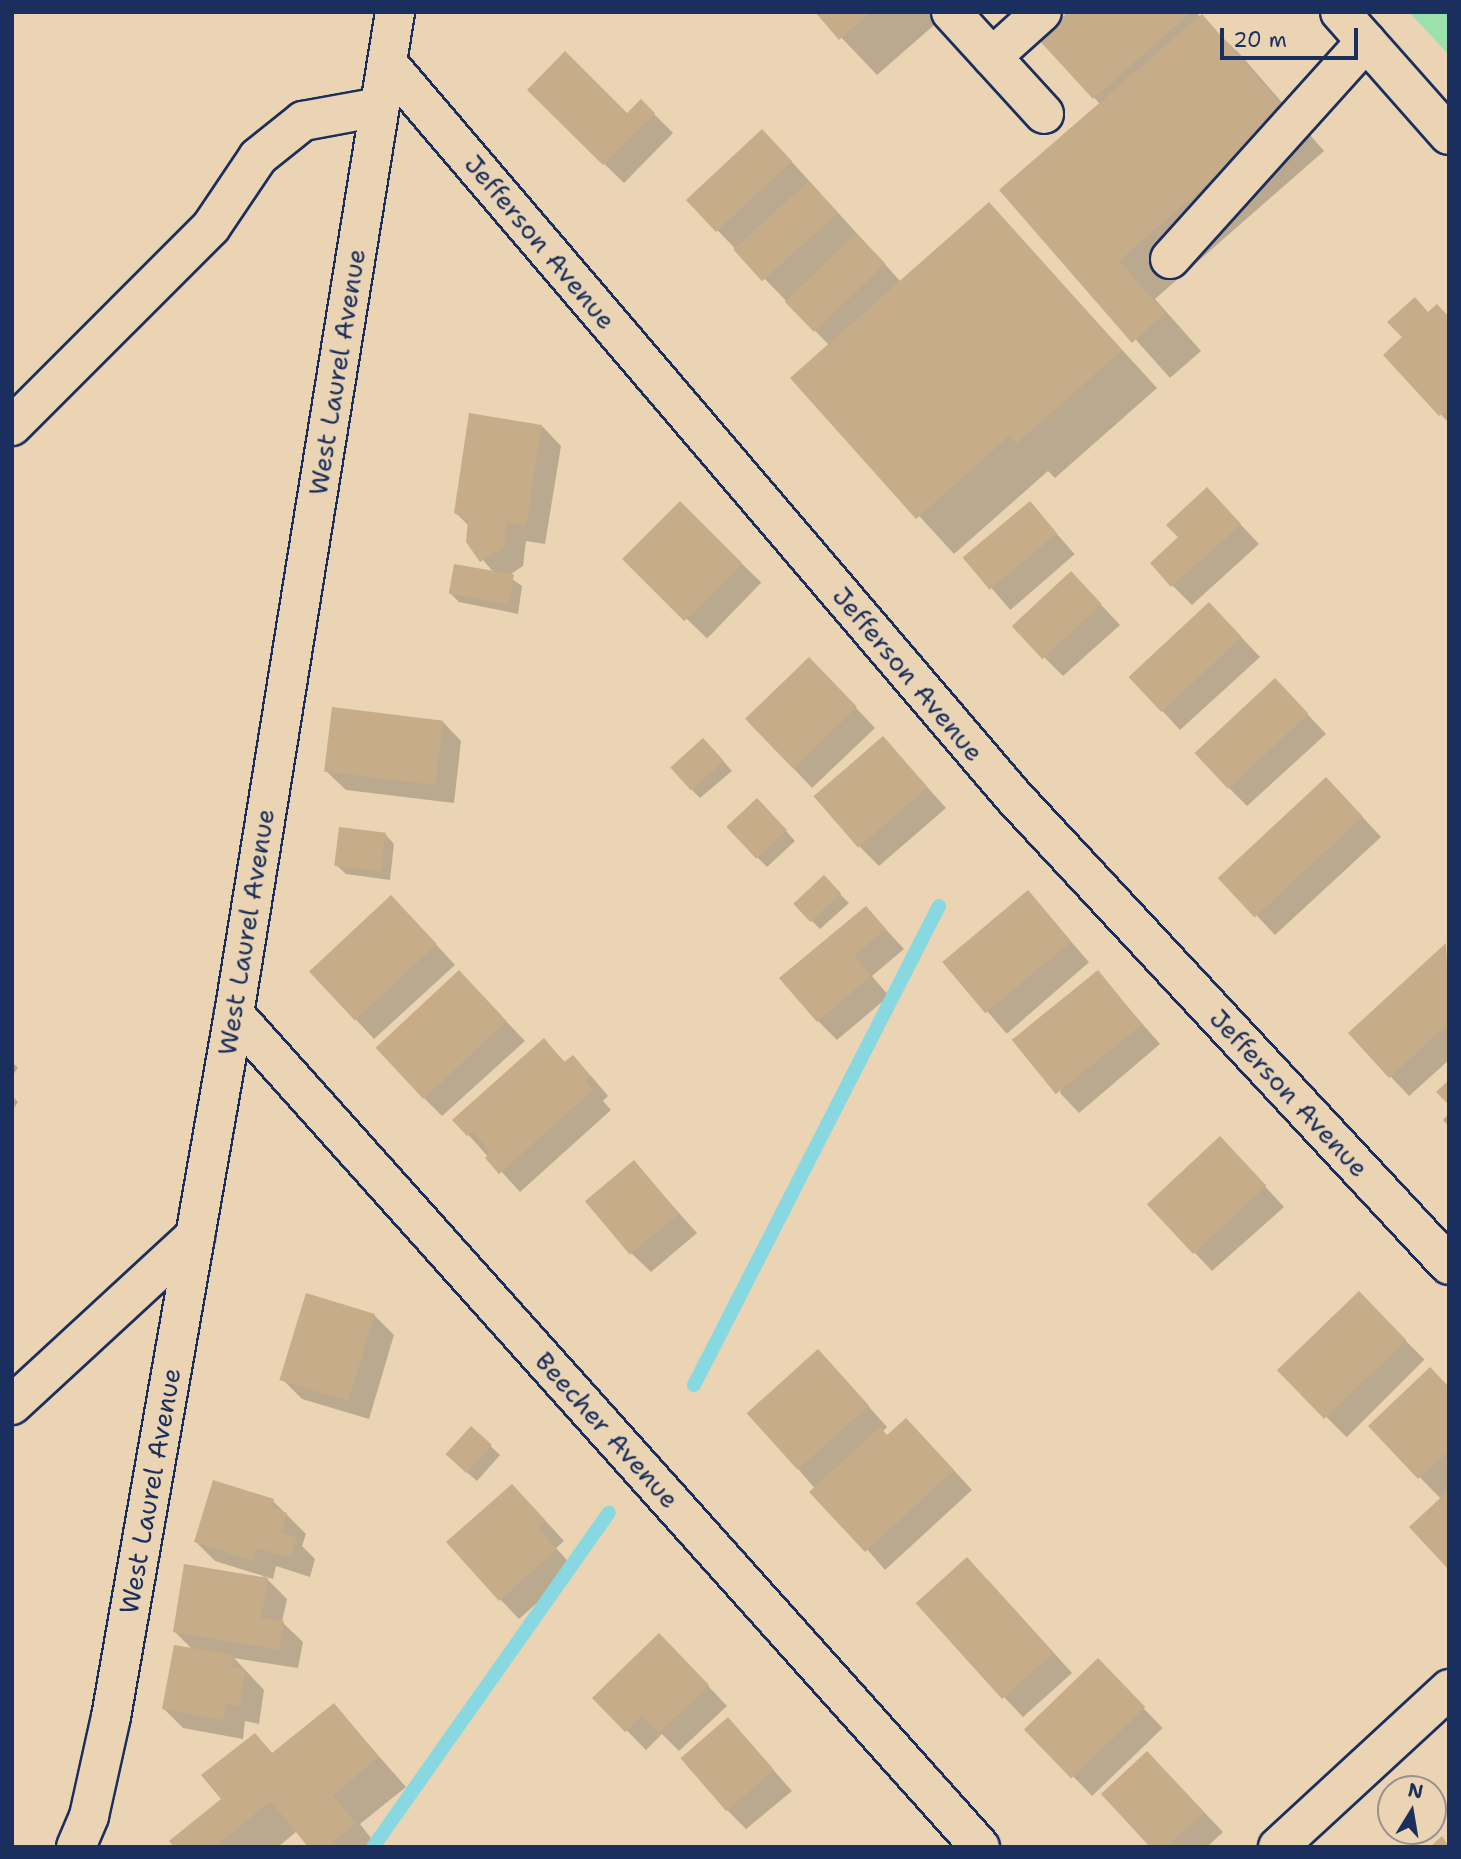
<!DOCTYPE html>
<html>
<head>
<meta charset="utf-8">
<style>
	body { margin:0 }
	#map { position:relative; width:1461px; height:1859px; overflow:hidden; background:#ead4b3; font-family:"Shantell Sans",sans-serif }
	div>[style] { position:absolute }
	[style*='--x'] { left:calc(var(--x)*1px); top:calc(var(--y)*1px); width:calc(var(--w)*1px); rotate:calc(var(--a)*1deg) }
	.green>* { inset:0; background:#9ae1ae }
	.shadow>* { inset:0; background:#0003; transform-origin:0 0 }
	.stream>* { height:14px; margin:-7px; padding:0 7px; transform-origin:7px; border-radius:7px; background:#87d8e0 }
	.building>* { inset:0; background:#c6ac88; transform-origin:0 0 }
	.roads { filter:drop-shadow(2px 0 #1b2f5e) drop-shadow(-2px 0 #1b2f5e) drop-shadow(0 2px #1b2f5e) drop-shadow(0 -2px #1b2f5e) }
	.minor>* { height:38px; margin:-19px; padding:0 19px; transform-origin:19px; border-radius:19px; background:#ead4b3 }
	.major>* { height:38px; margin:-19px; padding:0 19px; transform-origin:19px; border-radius:19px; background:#ead4b3 }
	span { translate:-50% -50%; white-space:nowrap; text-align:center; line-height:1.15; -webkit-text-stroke:7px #ead4b3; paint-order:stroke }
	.street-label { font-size:26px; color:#1b2f5e }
	.frame { position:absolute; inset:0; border:14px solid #1b2f5e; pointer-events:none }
	.north { position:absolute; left:1377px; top:1775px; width:70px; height:70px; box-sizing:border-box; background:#ead4b3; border:2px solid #979291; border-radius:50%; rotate:11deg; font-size:19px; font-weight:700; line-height:28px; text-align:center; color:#1b2f5e }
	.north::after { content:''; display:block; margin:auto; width:24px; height:32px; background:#1b2f5e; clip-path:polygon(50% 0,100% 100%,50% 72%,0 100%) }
	.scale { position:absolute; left:1220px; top:28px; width:138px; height:32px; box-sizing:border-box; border:4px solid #1b2f5e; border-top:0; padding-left:9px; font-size:21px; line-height:24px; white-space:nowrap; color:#1b2f5e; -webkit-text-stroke:5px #ead4b3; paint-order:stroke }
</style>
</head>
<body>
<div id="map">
	<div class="green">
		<i style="clip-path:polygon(1409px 12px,1449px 12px,1449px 55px)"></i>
	</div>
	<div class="shadow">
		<i style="clip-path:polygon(817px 12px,949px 12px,877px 75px)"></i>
		<i style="clip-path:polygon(1064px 12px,1195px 12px,1239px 53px,1324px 151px,1155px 299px,1201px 351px,1170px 378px,1002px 190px,1101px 105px,1041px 39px,1067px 16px)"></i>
		<i style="clip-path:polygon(529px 90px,627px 115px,641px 101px,673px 133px,624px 183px)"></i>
		<i style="clip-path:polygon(782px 151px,901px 282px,989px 204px,1157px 388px,1055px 478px,1048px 471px,954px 554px,793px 378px,830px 346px,689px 201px)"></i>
		<i style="clip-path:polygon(1429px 313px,1449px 319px,1449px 423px,1385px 355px)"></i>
		<i style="clip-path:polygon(542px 426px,561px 446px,545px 544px,526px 541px,523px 566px,508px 576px,522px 586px,518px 614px,459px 602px,450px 593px,494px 573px,468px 542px,469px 526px,456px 513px)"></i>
		<i style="left:1030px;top:503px;width:68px;height:85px;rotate:49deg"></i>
		<i style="left:680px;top:504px;width:113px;height:78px;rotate:44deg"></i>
		<i style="clip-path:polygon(1226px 509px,1259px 544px,1192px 605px,1172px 585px,1181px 537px)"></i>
		<i style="clip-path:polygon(1090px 593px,1120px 625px,1063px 676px,1044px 657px)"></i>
		<i style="clip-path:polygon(1228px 623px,1260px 657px,1180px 730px,1130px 676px)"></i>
		<i style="clip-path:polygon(828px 678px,875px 728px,812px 788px,746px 718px)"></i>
		<i style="clip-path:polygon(1294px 700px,1326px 734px,1247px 806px,1228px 787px)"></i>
		<i style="clip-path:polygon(442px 721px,461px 741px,454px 803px,346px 790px,326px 771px)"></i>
		<i style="clip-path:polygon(883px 738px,946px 808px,879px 866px,860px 847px)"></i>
		<i style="clip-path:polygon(713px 749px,732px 771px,700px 798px,691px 789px)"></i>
		<i style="clip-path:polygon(1345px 798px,1381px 837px,1275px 935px,1220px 877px)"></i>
		<i style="clip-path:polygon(766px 809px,795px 841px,767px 867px,757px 857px)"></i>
		<i style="clip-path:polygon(385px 834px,394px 844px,390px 880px,346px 874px,336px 865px)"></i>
		<i style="clip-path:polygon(833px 887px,849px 903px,820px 929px,795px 904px)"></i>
		<i style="left:1028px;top:892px;width:93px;height:109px;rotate:49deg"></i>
		<i style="clip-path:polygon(866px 908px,904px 949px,872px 976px,889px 996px,837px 1040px,818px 1021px)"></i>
		<i style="clip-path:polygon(410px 916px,455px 965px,374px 1039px,311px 971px)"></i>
		<i style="clip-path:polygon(1446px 946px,1449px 1060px,1409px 1096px,1390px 1076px)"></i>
		<i style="clip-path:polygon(1098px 973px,1160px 1044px,1079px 1113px,1060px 1093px)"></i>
		<i style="clip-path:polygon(478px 992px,525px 1041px,442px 1116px,423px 1097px)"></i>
		<i style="clip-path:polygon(544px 1041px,566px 1063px,573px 1058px,592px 1077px,608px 1096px,603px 1101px,611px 1110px,520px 1192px,455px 1120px)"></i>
		<i style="clip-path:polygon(12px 1062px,18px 1068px,12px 1076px)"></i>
		<i style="clip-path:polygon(12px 1096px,18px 1102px,12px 1111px)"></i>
		<i style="clip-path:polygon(1449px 1114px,1449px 1126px,1443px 1120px)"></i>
		<i style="clip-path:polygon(1239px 1158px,1284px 1207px,1212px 1271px,1148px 1203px)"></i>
		<i style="clip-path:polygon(634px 1163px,697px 1233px,651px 1272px,631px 1253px)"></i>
		<i style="left:1358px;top:1293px;width:94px;height:110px;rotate:45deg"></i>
		<i style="clip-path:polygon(374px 1315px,394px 1335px,369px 1419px,302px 1399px,283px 1380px)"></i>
		<i style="clip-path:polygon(837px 1371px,887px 1427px,882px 1432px,887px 1437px,925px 1439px,972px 1490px,885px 1570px,749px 1412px)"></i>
		<i style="clip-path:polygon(1449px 1388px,1449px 1567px,1441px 1499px,1370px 1426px)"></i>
		<i style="clip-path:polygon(471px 1428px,500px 1455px,477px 1481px,457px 1464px)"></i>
		<i style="clip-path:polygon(273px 1501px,306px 1534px,302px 1546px,315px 1559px,310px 1577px,276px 1566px,273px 1579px,215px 1561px,196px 1542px)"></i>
		<i style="clip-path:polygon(532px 1506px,564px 1541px,556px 1548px,575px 1569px,519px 1619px,500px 1599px)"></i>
		<i style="clip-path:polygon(264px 1576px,287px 1599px,282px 1622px,303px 1642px,298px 1668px,234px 1658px,264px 1690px,259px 1724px,245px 1721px,243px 1739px,183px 1728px,164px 1709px,193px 1650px,175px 1632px)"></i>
		<i style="clip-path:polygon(987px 1579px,1072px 1673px,1023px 1717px,1004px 1697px)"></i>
		<i style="clip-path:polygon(679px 1655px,727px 1706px,679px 1751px,662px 1734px,646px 1750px,595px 1698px)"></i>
		<i style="left:1098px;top:1661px;width:93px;height:98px;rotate:46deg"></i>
		<i style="clip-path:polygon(334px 1705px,406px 1787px,360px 1824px,378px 1847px,310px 1847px,297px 1831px,278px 1847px,177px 1847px,223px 1800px,255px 1735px,273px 1754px)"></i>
		<i style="clip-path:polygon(728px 1719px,792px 1791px,746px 1829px,727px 1810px)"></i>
		<i style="clip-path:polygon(1167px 1773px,1223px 1832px,1207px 1847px,1152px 1847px)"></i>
	</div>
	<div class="stream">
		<i style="--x:694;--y:1385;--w:538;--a:-62.91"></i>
		<i style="--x:373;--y:1847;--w:409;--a:-54.8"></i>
	</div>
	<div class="building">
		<i style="clip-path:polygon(815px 12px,871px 12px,839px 40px)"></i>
		<i style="clip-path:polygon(1068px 12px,1191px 12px,1093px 99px,1038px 39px)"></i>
		<i style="clip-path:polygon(1202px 14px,1289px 113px,1119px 261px,1165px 313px,1132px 343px,999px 190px)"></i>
		<i style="clip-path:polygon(565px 51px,627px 113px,641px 99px,655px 113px,603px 165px,527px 90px)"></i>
		<i style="left:762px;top:129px;width:44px;height:104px;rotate:47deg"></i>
		<i style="left:809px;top:181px;width:43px;height:102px;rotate:48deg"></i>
		<i style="clip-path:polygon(989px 202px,1122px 350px,1017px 443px,1010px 435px,916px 519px,790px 378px)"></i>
		<i style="left:856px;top:233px;width:42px;height:99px;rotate:46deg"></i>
		<i style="clip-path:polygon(1415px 297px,1428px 312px,1437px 304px,1449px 317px,1449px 408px,1439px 416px,1383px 355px,1402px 337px,1387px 322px)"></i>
		<i style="clip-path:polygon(469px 413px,542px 425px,526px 526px,507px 522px,504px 547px,480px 562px,466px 542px,468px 520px,454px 513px)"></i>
		<i style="clip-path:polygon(1207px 487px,1241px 524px,1171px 587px,1150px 563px,1178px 537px,1166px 525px)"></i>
		<i style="left:680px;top:501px;width:88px;height:82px;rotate:45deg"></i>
		<i style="left:1030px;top:501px;width:42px;height:88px;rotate:50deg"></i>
		<i style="left:454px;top:564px;width:61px;height:30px;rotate:10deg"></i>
		<i style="left:1071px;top:571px;width:45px;height:81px;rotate:47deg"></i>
		<i style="left:1209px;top:602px;width:48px;height:110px;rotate:47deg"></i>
		<i style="left:809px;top:657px;width:69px;height:89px;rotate:46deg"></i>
		<i style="left:1275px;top:678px;width:49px;height:110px;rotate:47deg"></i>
		<i style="left:332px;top:707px;width:112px;height:65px;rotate:7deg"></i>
		<i style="left:883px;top:736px;width:68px;height:92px;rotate:49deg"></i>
		<i style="left:703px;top:738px;width:31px;height:44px;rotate:48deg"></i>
		<i style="left:1326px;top:777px;width:54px;height:148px;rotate:47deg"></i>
		<i style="left:757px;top:798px;width:44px;height:42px;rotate:47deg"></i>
		<i style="left:339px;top:827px;width:47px;height:39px;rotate:7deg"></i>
		<i style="left:824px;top:875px;width:25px;height:42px;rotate:47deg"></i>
		<i style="left:1028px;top:890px;width:67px;height:112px;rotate:50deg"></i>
		<i style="left:391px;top:895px;width:67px;height:112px;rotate:47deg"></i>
		<i style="clip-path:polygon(866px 906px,886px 929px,854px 956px,871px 976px,817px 1022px,779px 978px)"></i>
		<i style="clip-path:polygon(1446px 943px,1449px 1023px,1389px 1078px,1348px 1033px)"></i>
		<i style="left:459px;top:970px;width:70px;height:114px;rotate:47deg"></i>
		<i style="left:1098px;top:970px;width:70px;height:111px;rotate:51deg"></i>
		<i style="clip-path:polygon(544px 1038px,564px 1062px,573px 1055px,590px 1075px,585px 1080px,593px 1090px,499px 1174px,485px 1158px,490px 1153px,479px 1138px,473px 1131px,467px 1136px,452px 1120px)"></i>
		<i style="clip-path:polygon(1449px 1080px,1449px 1105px,1436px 1092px)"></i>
		<i style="left:1220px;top:1136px;width:68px;height:100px;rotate:47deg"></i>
		<i style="left:634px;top:1160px;width:70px;height:64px;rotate:50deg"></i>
		<i style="left:1359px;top:1291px;width:68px;height:114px;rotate:46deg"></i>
		<i style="left:306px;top:1293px;width:72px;height:91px;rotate:17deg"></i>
		<i style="left:818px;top:1349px;width:76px;height:96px;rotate:48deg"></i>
		<i style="clip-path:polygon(1430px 1367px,1449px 1387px,1449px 1451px,1418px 1479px,1368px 1426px)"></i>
		<i style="clip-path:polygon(906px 1418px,954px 1470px,865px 1552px,809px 1492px,880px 1427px,887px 1435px)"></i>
		<i style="left:471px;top:1426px;width:28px;height:38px;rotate:42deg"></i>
		<i style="clip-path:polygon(213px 1480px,274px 1499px,271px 1507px,287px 1513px,281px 1532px,297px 1538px,290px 1558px,257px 1548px,253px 1561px,194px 1542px)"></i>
		<i style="clip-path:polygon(512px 1484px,546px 1521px,538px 1528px,557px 1549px,499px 1601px,446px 1542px)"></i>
		<i style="clip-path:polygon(1449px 1490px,1449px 1570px,1409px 1527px)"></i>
		<i style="left:967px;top:1557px;width:129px;height:69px;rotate:48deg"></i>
		<i style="clip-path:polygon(184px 1564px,268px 1578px,261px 1618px,284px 1621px,279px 1650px,173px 1632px)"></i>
		<i style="clip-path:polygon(659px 1633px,709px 1685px,659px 1733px,642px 1716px,625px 1732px,592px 1698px)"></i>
		<i style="clip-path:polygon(174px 1645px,234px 1655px,232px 1667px,245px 1669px,240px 1706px,226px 1703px,223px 1720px,162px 1709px)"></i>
		<i style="left:1098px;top:1658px;width:68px;height:103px;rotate:46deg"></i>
		<i style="clip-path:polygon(334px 1703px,379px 1757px,333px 1795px,356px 1823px,327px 1847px,308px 1847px,271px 1801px,214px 1847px,174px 1847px,169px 1841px,221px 1799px,201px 1775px,255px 1733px,272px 1753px)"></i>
		<i style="left:728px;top:1717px;width:70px;height:63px;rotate:49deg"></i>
		<i style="clip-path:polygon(1147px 1751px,1204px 1812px,1167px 1847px,1150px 1847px,1101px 1794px)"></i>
		<i style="clip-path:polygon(1442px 1836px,1449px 1847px,1430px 1847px)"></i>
	</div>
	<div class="roads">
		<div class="minor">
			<i style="--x:951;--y:12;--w:138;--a:47.6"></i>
			<i style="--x:992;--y:57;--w:67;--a:-42"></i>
			<i style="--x:388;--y:64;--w:963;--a:49.51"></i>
			<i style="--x:1013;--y:796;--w:640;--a:47.09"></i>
			<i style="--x:1170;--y:259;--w:293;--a:-48"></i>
			<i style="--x:12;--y:426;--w:281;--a:-45"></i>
			<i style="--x:211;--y:227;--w:84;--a:-56.1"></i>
			<i style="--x:258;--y:157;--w:58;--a:-38.7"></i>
			<i style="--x:303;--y:121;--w:77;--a:-10.4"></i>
			<i style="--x:234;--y:1014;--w:1118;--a:48.15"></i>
			<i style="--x:12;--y:1405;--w:249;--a:-42.7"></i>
			<i style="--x:76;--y:1847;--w:34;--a:-67"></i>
			<i style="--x:89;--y:1816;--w:101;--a:-77.5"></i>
			<i style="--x:111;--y:1717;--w:714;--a:-80.08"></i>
			<i style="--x:234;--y:1014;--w:1015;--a:-80.87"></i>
			<i style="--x:1278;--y:1847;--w:233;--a:-42.7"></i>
		</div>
		<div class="major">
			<i style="--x:1340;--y:12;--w:164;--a:48.5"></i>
		</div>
	</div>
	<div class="street-label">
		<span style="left:540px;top:242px;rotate:50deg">Jefferson Avenue</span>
		<span style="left:337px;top:372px;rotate:-81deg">West Laurel Avenue</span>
		<span style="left:908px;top:674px;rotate:50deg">Jefferson Avenue</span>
		<span style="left:246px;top:932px;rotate:-81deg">West Laurel Avenue</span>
		<span style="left:1289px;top:1093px;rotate:47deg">Jefferson Avenue</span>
		<span style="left:607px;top:1430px;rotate:48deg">Beecher Avenue</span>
		<span style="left:150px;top:1491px;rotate:-80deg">West Laurel Avenue</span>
	</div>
	<div class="frame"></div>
	<div class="north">N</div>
	<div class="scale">20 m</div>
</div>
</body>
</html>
